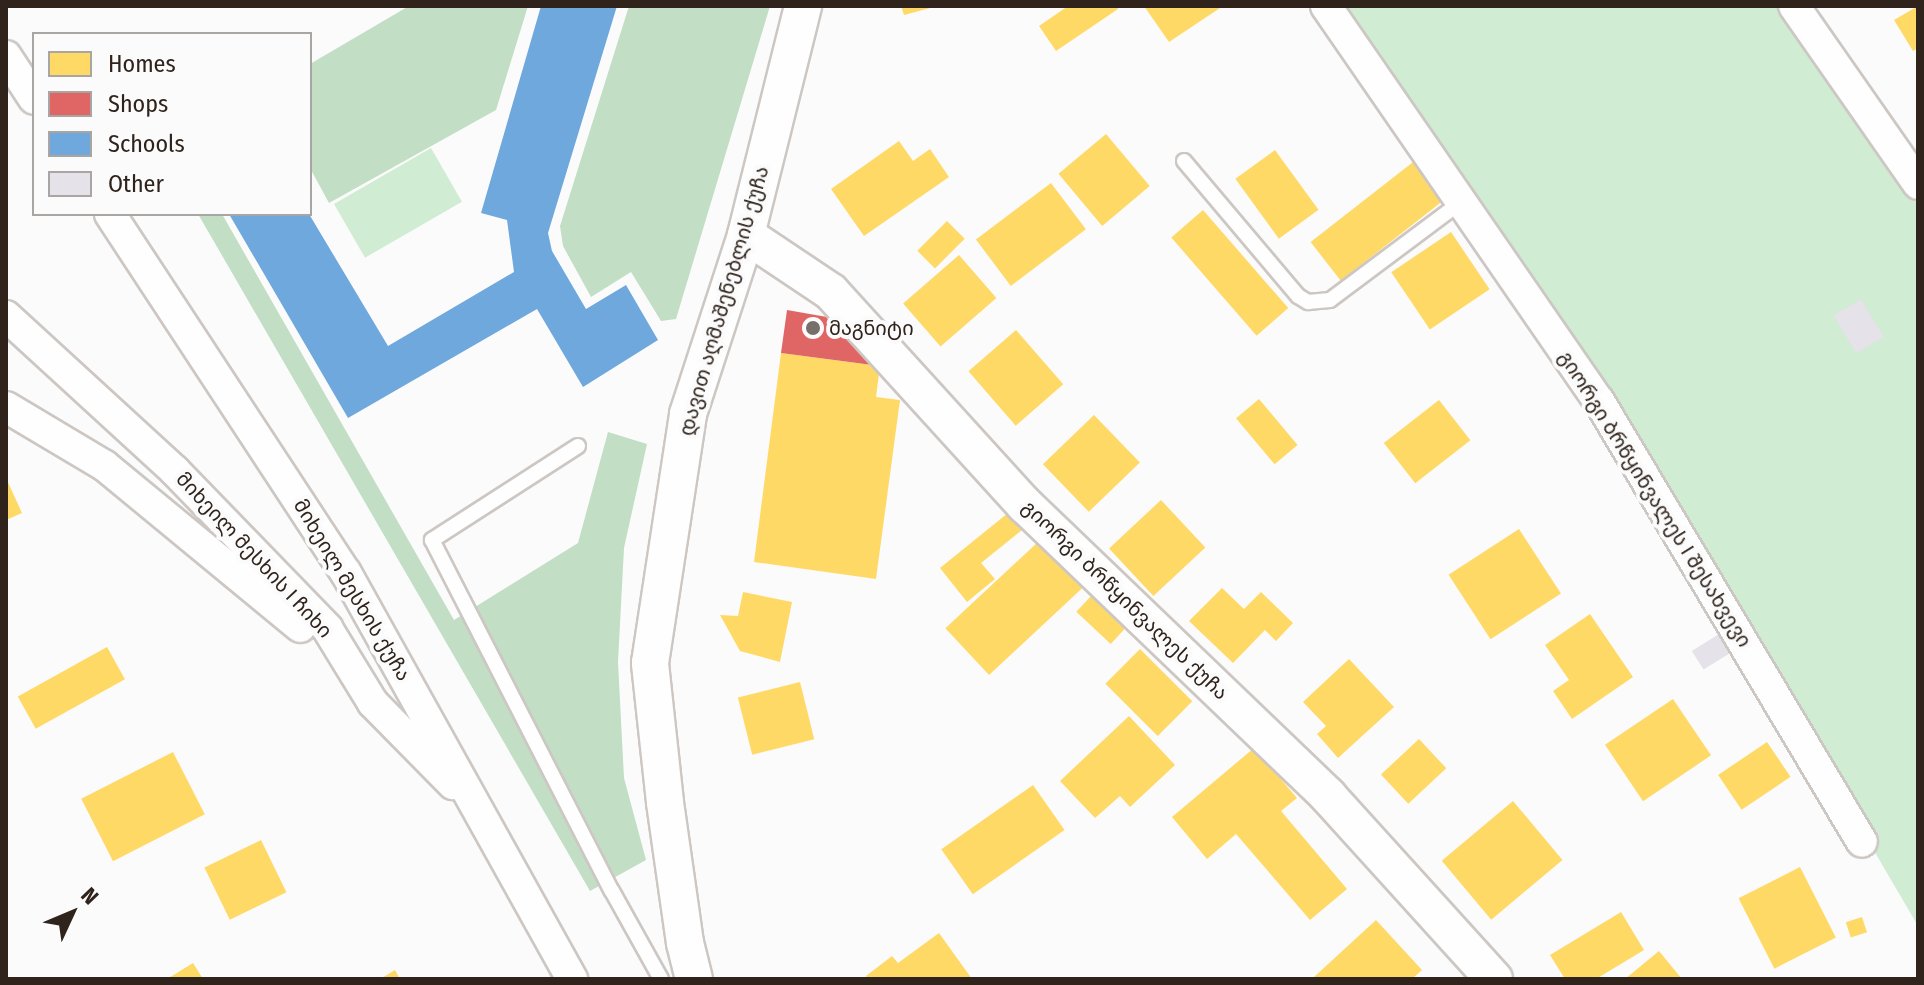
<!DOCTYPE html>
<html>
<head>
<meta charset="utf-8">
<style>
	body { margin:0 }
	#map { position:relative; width:1924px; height:985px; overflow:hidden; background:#fbfbfb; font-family:"Fira Sans Condensed","Noto Sans Georgian",sans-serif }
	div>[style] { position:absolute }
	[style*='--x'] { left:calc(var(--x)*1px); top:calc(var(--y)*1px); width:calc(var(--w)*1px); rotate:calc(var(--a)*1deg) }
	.green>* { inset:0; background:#d0ecd3; transform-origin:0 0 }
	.forest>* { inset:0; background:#c2dec4 }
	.homes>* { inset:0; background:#ffd966; transform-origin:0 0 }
	.shops>* { inset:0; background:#e06666 }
	.schools>* { inset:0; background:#6fa8dc }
	.building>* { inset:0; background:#e5e2e9; transform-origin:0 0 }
	.roads { filter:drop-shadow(2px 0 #cdc7c3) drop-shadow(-2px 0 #cdc7c3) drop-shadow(0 2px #cdc7c3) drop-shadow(0 -2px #cdc7c3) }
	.service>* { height:14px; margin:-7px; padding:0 7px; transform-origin:7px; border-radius:7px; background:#fefefe }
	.minor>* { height:30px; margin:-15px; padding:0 15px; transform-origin:15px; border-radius:15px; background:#fefefe }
	.tertiary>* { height:36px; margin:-18px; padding:0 18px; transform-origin:18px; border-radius:18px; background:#fefefe }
	.dots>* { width:22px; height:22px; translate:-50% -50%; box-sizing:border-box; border:4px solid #fbfbfb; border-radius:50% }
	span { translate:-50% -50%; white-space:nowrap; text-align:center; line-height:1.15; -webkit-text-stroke:8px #fbfbfb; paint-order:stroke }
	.street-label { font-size:20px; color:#2f231c }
	.poi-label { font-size:20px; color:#2f231c }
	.left { translate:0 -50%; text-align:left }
	.frame { position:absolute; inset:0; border:8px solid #2f231c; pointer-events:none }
	.legend { position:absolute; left:32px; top:32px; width:280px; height:184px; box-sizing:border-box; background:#fbfbfb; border:2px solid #a9a5a2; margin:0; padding:10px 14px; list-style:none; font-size:24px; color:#2f231c }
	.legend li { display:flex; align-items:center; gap:16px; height:40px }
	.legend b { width:40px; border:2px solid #a9a5a2 }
	.north { position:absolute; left:32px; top:873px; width:80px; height:80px; -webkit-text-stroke:6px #fbfbfb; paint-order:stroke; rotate:46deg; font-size:22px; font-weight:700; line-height:32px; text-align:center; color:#2f231c }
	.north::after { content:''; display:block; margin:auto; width:28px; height:36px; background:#2f231c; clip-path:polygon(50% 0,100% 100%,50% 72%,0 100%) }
</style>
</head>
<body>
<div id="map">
	<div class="green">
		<i style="clip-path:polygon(1327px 6px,1798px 6px,1918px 206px,1918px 926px,1662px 488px)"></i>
		<i style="left:431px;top:148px;width:62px;height:112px;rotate:60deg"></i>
	</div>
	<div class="forest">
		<i style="clip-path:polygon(409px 6px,528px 6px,496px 110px,329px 203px,310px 168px,310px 64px)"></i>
		<i style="clip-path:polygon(629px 6px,770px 6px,676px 319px,661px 321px,631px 272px,591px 297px,563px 246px,560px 226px)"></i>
		<i style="clip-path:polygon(198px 214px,222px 214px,454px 620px,578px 543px,608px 432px,647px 444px,624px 548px,618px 662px,624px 778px,646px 860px,590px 891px)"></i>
	</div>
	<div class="homes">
		<i style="clip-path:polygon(901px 6px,934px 6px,934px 7px,904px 15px)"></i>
		<i style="clip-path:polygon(1068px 6px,1116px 6px,1118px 9px,1056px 51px,1039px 26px)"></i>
		<i style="clip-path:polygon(1144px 6px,1223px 6px,1169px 42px)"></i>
		<i style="clip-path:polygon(1918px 6px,1918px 48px,1913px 51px,1894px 20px)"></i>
		<i style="left:1106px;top:134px;width:68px;height:62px;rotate:50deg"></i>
		<i style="clip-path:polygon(899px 141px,913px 161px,930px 149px,949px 177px,864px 236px,831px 189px)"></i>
		<i style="left:1275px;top:150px;width:74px;height:49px;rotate:54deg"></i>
		<i style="left:1417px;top:159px;width:49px;height:135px;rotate:52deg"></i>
		<i style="left:1051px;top:183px;width:58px;height:94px;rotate:53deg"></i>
		<i style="left:1203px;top:210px;width:130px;height:42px;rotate:49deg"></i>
		<i style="left:947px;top:221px;width:25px;height:42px;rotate:45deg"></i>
		<i style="left:1451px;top:232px;width:69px;height:72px;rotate:56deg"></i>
		<i style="left:959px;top:255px;width:57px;height:74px;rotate:49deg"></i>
		<i style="left:1016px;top:330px;width:72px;height:63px;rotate:49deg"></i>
		<i style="clip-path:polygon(781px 353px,880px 366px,876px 397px,900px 400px,876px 579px,754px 562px)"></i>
		<i style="left:1259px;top:399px;width:60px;height:30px;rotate:50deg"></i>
		<i style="left:1439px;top:400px;width:51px;height:70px;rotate:52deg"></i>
		<i style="left:1094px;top:415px;width:66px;height:71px;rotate:46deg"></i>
		<i style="clip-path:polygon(6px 478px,22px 513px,6px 520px)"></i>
		<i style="left:1161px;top:500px;width:65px;height:71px;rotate:47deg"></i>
		<i style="clip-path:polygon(1008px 513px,1022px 530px,981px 563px,995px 579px,967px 602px,940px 568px)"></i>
		<i style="left:1519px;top:529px;width:77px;height:84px;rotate:57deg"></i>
		<i style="left:1039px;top:541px;width:64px;height:128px;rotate:47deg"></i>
		<i style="clip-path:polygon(1222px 588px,1244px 609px,1261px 592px,1293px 623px,1276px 641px,1265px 630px,1233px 663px,1189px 621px)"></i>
		<i style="clip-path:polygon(743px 592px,792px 602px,780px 662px,740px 651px,720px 615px,738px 616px)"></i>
		<i style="left:1092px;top:595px;width:47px;height:23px;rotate:43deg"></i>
		<i style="clip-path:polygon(1590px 614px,1633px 677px,1572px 719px,1553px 691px,1569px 680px,1545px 645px)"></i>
		<i style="left:107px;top:647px;width:37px;height:102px;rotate:61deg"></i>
		<i style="left:1140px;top:649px;width:74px;height:49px;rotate:45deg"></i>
		<i style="clip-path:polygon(1349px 659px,1394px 707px,1338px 758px,1317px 734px,1326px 726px,1303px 702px)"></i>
		<i style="left:800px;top:682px;width:59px;height:64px;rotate:76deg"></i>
		<i style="left:1673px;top:699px;width:68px;height:82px;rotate:56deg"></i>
		<i style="clip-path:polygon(1129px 716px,1175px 765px,1130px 807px,1120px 796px,1095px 818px,1060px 781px)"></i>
		<i style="left:1419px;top:739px;width:40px;height:52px;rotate:47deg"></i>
		<i style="left:1767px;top:742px;width:42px;height:59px;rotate:56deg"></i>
		<i style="clip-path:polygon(1254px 748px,1297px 798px,1281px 811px,1347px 889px,1310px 920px,1236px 834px,1207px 859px,1172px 817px)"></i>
		<i style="left:173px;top:752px;width:70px;height:103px;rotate:63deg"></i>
		<i style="left:1033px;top:785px;width:55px;height:112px;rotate:55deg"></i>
		<i style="left:1513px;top:801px;width:77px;height:93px;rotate:50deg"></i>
		<i style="left:261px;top:840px;width:58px;height:63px;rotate:64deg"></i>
		<i style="left:1800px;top:867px;width:79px;height:69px;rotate:63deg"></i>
		<i style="clip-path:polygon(1621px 912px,1644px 950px,1596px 979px,1565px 979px,1550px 955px)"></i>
		<i style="left:1862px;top:917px;width:16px;height:17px;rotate:72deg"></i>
		<i style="clip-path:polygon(1376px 920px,1422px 970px,1412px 979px,1316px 979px,1314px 977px)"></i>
		<i style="clip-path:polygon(939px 933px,972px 979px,868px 979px,866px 976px,892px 956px,898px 963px)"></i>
		<i style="clip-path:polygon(1659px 951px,1682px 979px,1625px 979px)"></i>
		<i style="clip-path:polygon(193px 963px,203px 979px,167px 979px)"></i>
		<i style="clip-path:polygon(395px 970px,400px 979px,380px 979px)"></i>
	</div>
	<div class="shops">
		<i style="clip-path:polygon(787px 310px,827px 317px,880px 366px,781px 353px)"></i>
	</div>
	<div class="schools">
		<i style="clip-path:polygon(541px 6px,617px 6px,548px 233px,552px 251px,586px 309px,626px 285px,658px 340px,583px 387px,537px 309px,348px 418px,229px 214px,309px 214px,388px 346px,514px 272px,507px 220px,481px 213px)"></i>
	</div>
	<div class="building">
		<i style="left:1861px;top:299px;width:44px;height:32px;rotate:59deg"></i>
		<i style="left:1719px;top:634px;width:22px;height:32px;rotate:58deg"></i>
	</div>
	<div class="roads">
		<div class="service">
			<i style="--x:1184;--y:161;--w:177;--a:49.8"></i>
			<i style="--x:1298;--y:296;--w:12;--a:31"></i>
			<i style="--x:1308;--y:302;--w:22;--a:-5"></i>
			<i style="--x:1330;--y:300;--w:164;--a:-36.8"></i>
			<i style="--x:578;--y:446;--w:174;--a:147.2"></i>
			<i style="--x:432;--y:540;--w:394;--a:62.9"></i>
			<i style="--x:612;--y:891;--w:101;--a:60.9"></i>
		</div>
		<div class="minor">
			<i style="--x:1326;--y:6;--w:480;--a:55.4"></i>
			<i style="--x:1599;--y:401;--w:513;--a:59.19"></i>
			<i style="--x:1794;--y:6;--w:217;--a:55.1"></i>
			<i style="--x:6;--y:56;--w:51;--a:56.9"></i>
			<i style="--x:110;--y:214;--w:430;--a:56.7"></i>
			<i style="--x:346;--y:573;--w:465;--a:60.9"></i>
			<i style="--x:6;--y:316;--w:229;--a:42.5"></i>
			<i style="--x:175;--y:471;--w:219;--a:45.9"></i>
			<i style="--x:327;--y:628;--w:88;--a:58.5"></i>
			<i style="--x:373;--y:703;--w:114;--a:45.4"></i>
			<i style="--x:6;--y:407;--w:115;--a:30.8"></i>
			<i style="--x:105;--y:466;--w:253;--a:39.5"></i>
		</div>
		<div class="tertiary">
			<i style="--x:746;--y:235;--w:102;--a:33.8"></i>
			<i style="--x:831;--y:292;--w:288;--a:47.7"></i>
			<i style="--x:1025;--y:505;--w:420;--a:43.8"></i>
			<i style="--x:1328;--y:796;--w:247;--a:47.8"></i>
			<i style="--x:694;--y:979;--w:37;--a:-104"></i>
			<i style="--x:685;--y:943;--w:142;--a:-98.1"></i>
			<i style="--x:665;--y:802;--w:140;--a:-96.2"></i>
			<i style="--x:650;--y:663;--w:252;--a:-81.3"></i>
			<i style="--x:688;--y:414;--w:188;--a:-72"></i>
			<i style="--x:746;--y:235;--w:236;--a:-76"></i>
		</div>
	</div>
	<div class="dots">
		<i style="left:813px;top:328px;background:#766f6a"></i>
	</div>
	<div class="street-label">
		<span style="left:724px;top:301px;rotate:-74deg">დავით აღმაშენებლის ქუჩა</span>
		<span style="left:1655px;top:499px;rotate:58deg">გიორგი ბრწყინვალეს I შესახვევი</span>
		<span style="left:254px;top:555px;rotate:47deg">მიხეილ მესხის I ჩიხი</span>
		<span style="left:352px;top:590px;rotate:59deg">მიხეილ მესხის ქუჩა</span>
		<span style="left:1125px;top:600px;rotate:44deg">გიორგი ბრწყინვალეს ქუჩა</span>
	</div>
	<div class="poi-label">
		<span class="left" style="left:829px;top:328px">მაგნიტი</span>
	</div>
	<div class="frame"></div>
	<ul class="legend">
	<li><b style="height:22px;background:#ffd966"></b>Homes</li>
	<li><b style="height:22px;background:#e06666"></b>Shops</li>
	<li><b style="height:22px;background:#6fa8dc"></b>Schools</li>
	<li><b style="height:22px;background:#e5e2e9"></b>Other</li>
	</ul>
	<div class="north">N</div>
</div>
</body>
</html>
